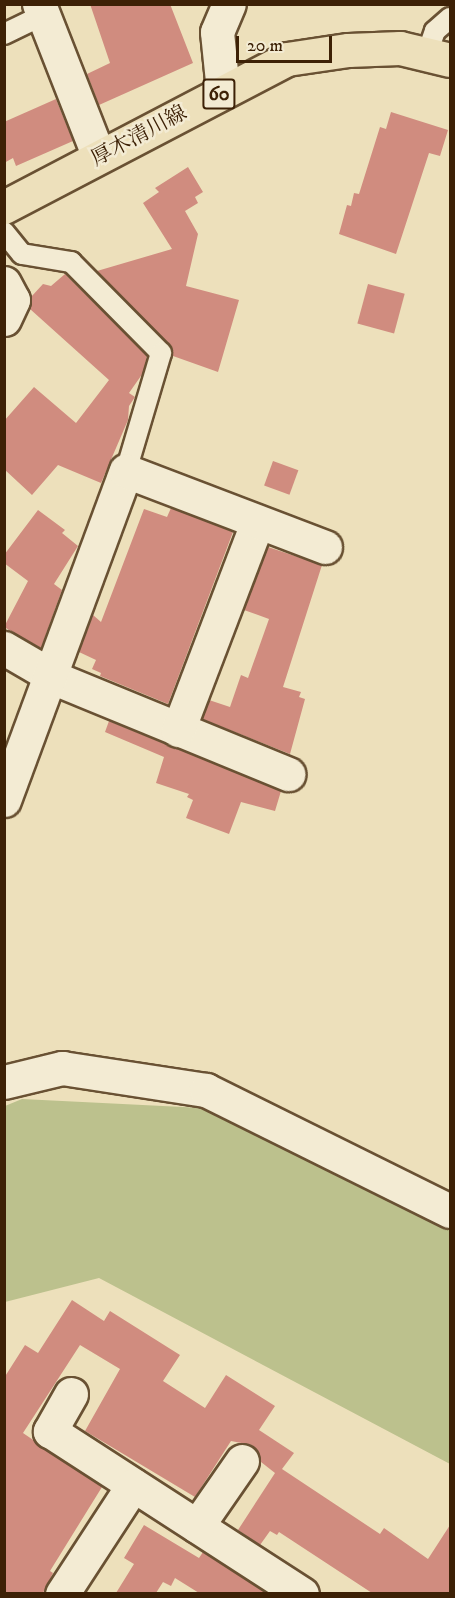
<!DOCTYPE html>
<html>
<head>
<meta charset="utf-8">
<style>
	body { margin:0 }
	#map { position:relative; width:455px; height:1598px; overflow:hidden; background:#ede0bb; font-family:"IM FELL DW Pica","Noto Serif JP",serif }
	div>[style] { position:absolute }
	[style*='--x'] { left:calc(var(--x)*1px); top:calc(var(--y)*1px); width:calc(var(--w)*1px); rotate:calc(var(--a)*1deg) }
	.green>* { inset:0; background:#bcc18d }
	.building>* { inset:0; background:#d08c7f; transform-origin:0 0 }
	.roads { filter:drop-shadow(2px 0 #695133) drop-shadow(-2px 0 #695133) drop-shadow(0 2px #695133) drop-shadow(0 -2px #695133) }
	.service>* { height:20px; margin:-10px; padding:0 10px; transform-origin:10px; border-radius:10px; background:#f3ebd3 }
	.minor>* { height:33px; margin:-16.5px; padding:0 16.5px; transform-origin:16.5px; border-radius:16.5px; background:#f3ebd3 }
	.primary>* { height:33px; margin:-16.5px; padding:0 16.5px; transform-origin:16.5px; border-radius:16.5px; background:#ede0bb }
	span { translate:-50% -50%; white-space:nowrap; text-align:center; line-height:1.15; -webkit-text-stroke:5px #f3ebd3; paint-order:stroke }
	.shield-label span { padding:2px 4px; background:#f3ebd3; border:2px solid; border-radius:4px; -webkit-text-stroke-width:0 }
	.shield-label { font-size:20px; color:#3d2106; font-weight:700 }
	.street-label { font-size:21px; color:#3d2106 }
	.frame { position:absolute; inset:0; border:6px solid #3d2106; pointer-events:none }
	.scale { position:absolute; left:236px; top:36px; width:96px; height:27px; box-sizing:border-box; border:3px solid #3d2106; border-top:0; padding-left:8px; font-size:18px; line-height:21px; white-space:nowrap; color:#3d2106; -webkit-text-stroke:4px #f3ebd3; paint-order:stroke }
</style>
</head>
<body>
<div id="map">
	<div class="green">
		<i style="clip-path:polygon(22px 1099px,203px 1108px,450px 1223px,450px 1464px,99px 1278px,5px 1302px,5px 1106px)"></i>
	</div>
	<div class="building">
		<i style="clip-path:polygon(90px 4px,170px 4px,193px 63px,99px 105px,87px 74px,110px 63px)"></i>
		<i style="clip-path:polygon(56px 99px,73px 141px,16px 166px,13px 158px,4px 163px,4px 122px)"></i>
		<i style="clip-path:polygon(391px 112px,448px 130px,440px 156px,429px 153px,396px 254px,339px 234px,347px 205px,351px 206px,354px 193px,359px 194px,380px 127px,386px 129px)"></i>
		<i style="clip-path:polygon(188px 167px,203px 192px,195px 197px,198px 203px,185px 211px,198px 234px,186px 286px,239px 300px,218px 372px,173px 356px,170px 345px,97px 271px,172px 249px,143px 203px,159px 192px,155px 188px)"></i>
		<i style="clip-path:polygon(65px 274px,147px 356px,143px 373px,129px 393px,135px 397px,129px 406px,128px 420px,101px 483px,58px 465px,32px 495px,4px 469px,4px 421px,34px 387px,76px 423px,109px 380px,30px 309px,31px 297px,43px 284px,51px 286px)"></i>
		<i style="left:368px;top:284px;width:38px;height:41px;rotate:15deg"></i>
		<i style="left:273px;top:461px;width:27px;height:26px;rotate:20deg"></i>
		<i style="clip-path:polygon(171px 508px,233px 532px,168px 704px,100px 676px,101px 673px,92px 669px,96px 660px,79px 652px,93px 615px,101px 622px,144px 509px,167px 517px)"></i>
		<i style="clip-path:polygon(38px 510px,65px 530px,62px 533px,78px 546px,54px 584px,62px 590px,41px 648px,4px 627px,28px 581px,4px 563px,4px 555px)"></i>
		<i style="clip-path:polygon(268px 547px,322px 565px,283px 687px,301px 692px,299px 697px,305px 699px,290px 754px,202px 719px,209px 700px,230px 707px,241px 675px,248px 678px,269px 619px,244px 610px)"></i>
		<i style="clip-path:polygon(109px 721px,281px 791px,275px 811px,241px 802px,229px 834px,186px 818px,193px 800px,187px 797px,189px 794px,156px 783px,164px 757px,105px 732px)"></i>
		<i style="clip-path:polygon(72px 1300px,104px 1321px,110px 1311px,180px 1355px,163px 1381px,205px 1408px,226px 1375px,275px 1406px,259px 1430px,294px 1453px,282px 1469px,380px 1534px,384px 1528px,428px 1559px,450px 1525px,450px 1593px,372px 1593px,279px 1532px,277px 1535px,270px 1531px,260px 1545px,238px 1530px,275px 1473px,261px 1462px,252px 1445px,231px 1441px,195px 1497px,85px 1431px,120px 1369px,80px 1345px,23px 1433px,102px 1487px,50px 1571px,53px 1573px,43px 1593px,4px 1593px,4px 1378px,25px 1345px,38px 1353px)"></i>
		<i style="clip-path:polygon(144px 1525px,199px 1558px,203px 1552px,267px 1593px,199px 1593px,175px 1578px,171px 1586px,163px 1582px,156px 1593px,116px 1593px,134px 1564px,124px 1558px)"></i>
	</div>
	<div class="roads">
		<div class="service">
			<i style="--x:4;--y:34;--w:43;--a:-26"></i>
			<i style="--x:427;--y:54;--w:24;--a:-71"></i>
			<i style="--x:435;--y:31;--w:20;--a:-41"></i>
			<i style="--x:4;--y:232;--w:28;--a:51"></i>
			<i style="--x:22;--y:254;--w:50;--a:9.3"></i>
			<i style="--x:71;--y:262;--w:128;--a:45.3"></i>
			<i style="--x:161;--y:353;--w:123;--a:106.5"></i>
		</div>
		<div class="minor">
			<i style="--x:39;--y:4;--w:164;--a:68.6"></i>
			<i style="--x:223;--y:91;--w:59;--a:-95.8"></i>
			<i style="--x:217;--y:32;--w:30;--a:-67"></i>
			<i style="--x:4;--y:283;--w:19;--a:62"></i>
			<i style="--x:13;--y:300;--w:21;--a:115"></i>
			<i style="--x:4;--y:648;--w:64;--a:30.2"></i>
			<i style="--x:59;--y:680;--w:248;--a:22.3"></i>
			<i style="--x:178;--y:730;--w:222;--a:-69.1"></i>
			<i style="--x:4;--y:800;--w:351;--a:-69.7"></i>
			<i style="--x:126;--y:471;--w:213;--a:20.9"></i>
			<i style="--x:4;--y:1082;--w:60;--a:-13.6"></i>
			<i style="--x:62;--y:1068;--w:146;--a:8.7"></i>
			<i style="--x:206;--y:1090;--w:272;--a:26.4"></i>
			<i style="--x:71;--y:1394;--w:43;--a:119.6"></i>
			<i style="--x:50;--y:1431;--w:300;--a:32.9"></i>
			<i style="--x:197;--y:1526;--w:79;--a:-55.3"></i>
			<i style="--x:62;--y:1594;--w:130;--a:-56.9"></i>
		</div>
		<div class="primary">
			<i style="--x:4;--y:207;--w:319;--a:-27.6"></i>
			<i style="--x:287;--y:59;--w:62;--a:-8.4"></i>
			<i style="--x:348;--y:50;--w:52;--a:-2.2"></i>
			<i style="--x:400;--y:48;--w:51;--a:13.5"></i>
		</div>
	</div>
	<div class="shield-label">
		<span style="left:219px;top:94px">60</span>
	</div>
	<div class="street-label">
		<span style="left:139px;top:136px;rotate:-28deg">厚木清川線</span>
	</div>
	<div class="frame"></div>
	<div class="scale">20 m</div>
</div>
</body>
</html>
